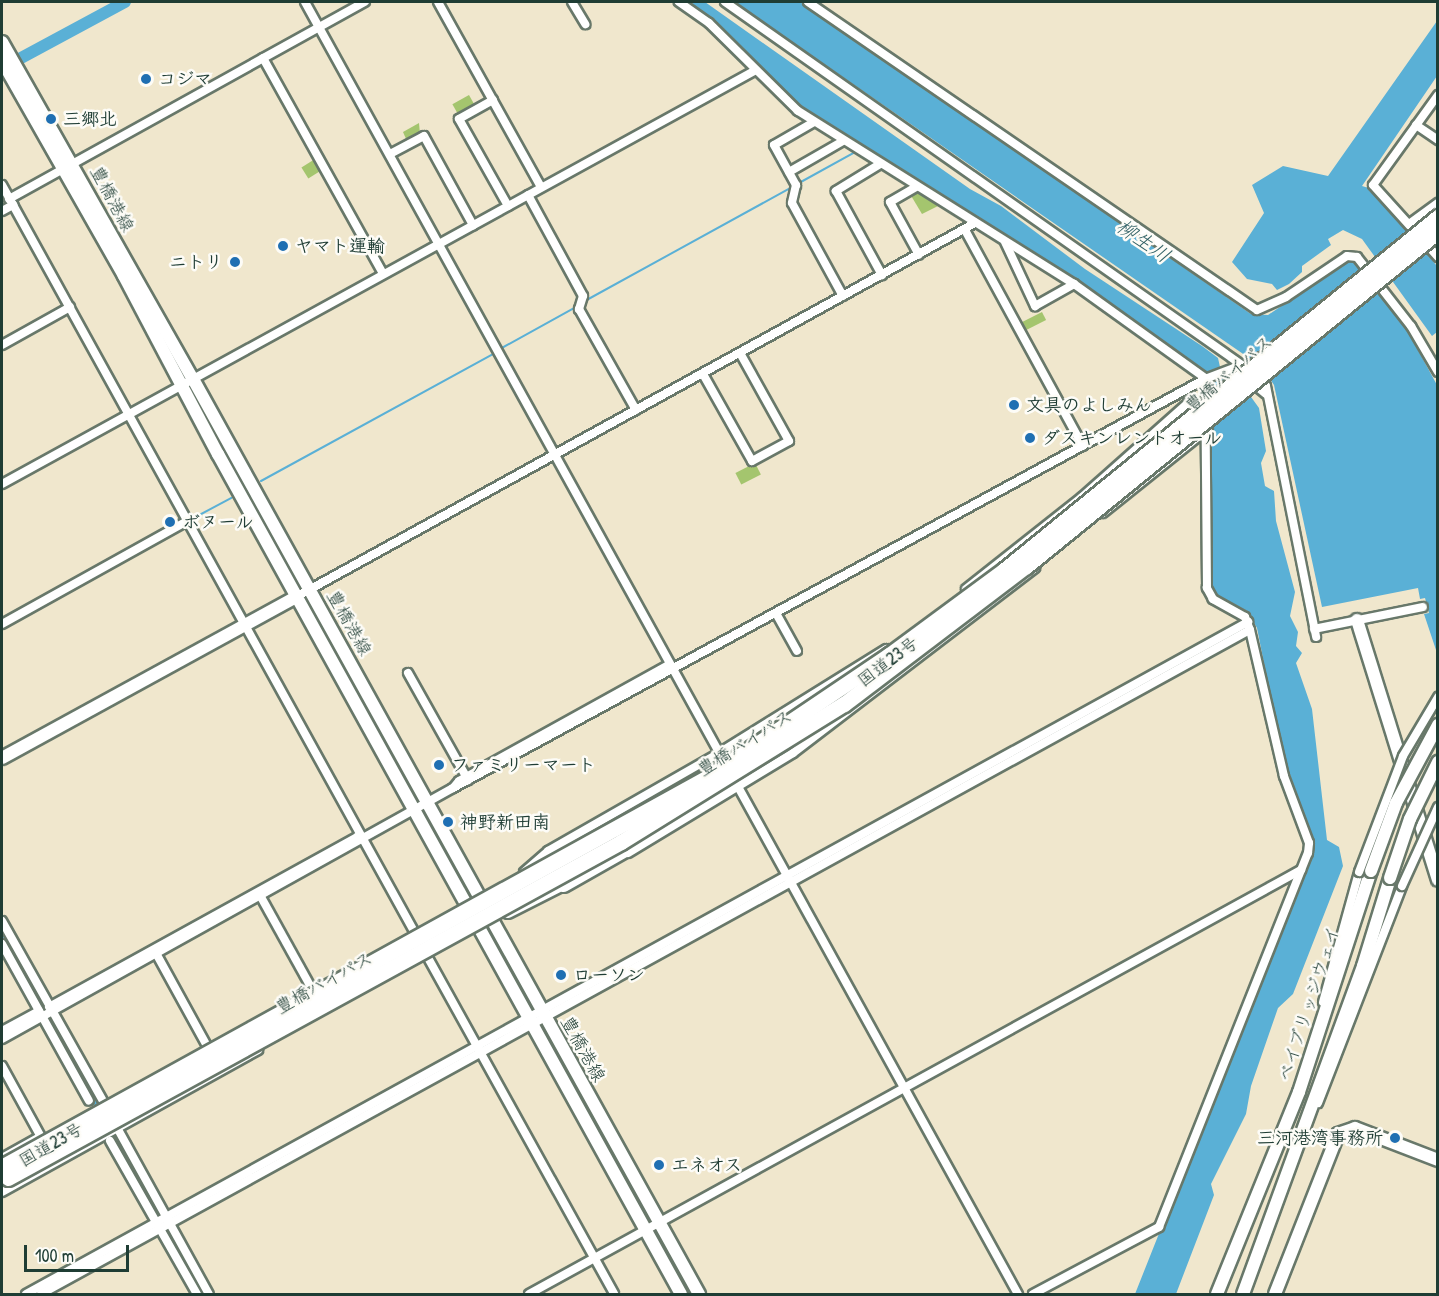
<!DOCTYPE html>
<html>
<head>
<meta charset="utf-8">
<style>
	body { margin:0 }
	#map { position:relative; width:1439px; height:1296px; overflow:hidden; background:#f0e7cd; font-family:"Patrick Hand","Klee One",sans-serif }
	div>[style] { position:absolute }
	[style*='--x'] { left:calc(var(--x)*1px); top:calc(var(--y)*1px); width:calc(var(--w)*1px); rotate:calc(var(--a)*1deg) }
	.green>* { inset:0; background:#a4c56e; transform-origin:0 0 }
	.water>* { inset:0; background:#5ab0d6 }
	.stream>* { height:2px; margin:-1px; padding:0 1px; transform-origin:1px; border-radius:1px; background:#5ab0d6 }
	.river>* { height:12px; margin:-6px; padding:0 6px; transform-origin:6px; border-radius:6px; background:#5ab0d6 }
	.roads { filter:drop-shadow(2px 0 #68786a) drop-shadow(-2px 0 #68786a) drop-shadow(0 2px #68786a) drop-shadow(0 -2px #68786a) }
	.street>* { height:8px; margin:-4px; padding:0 4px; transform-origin:4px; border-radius:4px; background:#fff }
	.secondary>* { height:12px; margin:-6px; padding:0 6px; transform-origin:6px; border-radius:6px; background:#fff }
	.highway>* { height:15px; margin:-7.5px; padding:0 7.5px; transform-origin:7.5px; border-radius:7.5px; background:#fff }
	.bridges { filter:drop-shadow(2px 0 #68786a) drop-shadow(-2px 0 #68786a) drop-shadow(0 2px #68786a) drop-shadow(0 -2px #68786a) }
	.street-bridge>* { height:8px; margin:-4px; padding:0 4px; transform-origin:4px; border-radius:4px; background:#fff }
	.secondary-bridge>* { height:12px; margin:-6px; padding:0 6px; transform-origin:6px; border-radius:6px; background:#fff }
	.highway-bridge>* { height:15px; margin:-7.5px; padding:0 7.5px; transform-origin:7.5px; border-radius:7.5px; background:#fff }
	.dots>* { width:16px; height:16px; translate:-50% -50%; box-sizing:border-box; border:3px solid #fdfcf7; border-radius:50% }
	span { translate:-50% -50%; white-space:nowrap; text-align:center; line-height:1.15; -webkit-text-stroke:5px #fdfcf7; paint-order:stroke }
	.poi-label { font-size:18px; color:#1f3d34; font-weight:700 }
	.left { translate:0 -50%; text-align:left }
	.right { translate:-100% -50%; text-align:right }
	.street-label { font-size:18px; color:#1f3d34 }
	.water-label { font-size:20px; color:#316065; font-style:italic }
	.frame { position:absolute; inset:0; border:3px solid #1f3d34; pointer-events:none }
	.scale { position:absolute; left:24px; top:1245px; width:105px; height:27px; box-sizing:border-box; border:3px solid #1f3d34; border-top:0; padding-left:8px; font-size:18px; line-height:21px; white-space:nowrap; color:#1f3d34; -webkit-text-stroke:4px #fdfcf7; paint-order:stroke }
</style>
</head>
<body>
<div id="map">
	<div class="green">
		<i style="left:469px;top:95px;width:13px;height:19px;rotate:61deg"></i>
		<i style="clip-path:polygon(419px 123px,420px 134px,407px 141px,403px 132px)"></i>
		<i style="left:315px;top:159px;width:13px;height:16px;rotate:58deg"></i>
		<i style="clip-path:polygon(915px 192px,940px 205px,922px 214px,910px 194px)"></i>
		<i style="left:1042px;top:312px;width:9px;height:25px;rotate:63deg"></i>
		<i style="left:755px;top:463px;width:13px;height:22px;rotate:63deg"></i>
	</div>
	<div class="water">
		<i style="clip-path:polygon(691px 2px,705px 2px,970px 189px,1001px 206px,1085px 269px,1202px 346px,1218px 358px,1220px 367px,1241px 383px,1259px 408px,1266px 451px,1261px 463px,1265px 486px,1274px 491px,1276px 521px,1295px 592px,1290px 616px,1298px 632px,1296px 646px,1302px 653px,1296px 663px,1312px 709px,1327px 840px,1339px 847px,1343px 866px,1293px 994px,1278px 1008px,1251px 1086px,1246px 1114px,1211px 1184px,1214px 1195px,1176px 1294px,1135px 1294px,1314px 843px,1281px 749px,1257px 628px,1247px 611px,1219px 596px,1211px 587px,1211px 385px,1204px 370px,1076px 280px,804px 109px)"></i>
		<i style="clip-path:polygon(734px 2px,800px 2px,1251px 314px,1268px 315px,1346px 262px,1355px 262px,1406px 328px,1437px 385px,1437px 653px,1424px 614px,1429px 613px,1425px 598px,1420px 599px,1418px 588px,1322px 607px,1274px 385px,1262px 367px)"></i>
		<i style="clip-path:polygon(1437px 21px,1437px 76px,1362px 186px,1372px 189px,1437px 266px,1437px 332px,1432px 336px,1362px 239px,1343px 230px,1328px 239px,1331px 245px,1302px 266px,1302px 272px,1289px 284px,1277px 290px,1272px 284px,1247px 279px,1232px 262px,1264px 213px,1252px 185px,1283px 166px,1328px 176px)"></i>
	</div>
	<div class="stream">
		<i style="--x:1424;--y:108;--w:24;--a:-55"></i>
		<i style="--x:799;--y:183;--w:66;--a:-28.9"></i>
		<i style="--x:583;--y:302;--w:241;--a:-28.8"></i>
		<i style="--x:500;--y:349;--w:87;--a:-28.9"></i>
		<i style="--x:261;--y:481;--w:267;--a:-28.7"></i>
		<i style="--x:960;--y:507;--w:270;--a:-28.7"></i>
		<i style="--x:190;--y:520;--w:47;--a:-28.2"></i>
	</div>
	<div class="river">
		<i style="--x:21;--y:58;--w:118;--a:-28.3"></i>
		<i style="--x:2;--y:932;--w:191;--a:61.1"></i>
		<i style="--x:115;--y:1137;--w:179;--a:61"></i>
	</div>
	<div class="roads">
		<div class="street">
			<i style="--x:305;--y:2;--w:1476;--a:61.11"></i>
			<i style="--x:438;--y:2;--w:212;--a:60.9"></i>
			<i style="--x:572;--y:2;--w:26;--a:59"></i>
			<i style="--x:725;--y:2;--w:653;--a:35.08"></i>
			<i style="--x:1259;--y:377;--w:11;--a:52"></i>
			<i style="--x:1266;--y:386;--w:256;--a:78.7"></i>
			<i style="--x:808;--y:2;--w:544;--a:34.45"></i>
			<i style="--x:1257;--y:310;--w:32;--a:-24"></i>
			<i style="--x:1286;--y:297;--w:73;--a:-33.9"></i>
			<i style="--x:1347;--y:256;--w:10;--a:6"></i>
			<i style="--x:1357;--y:257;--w:88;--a:52"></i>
			<i style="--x:1411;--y:326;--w:53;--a:59.6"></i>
			<i style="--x:263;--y:58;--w:247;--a:60.9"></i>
			<i style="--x:1438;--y:95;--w:111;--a:125.8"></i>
			<i style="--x:1373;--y:185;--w:97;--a:47.9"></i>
			<i style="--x:493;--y:100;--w:39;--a:151"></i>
			<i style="--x:459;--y:119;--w:100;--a:60.6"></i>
			<i style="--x:814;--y:122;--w:46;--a:150.1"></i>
			<i style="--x:774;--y:145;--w:46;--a:61.2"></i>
			<i style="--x:796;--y:185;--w:18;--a:103"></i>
			<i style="--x:792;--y:203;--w:106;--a:61.3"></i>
			<i style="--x:1416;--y:125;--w:27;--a:34"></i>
			<i style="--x:390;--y:154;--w:38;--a:-28"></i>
			<i style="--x:424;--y:136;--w:102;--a:61.2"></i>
			<i style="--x:880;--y:164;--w:52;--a:148.5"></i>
			<i style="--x:836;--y:191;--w:96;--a:61.3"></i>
			<i style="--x:789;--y:172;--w:62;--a:-29.9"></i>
			<i style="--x:2;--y:185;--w:854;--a:61.1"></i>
			<i style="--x:916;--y:187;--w:30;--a:150"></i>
			<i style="--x:890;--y:202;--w:60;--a:61.3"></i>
			<i style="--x:528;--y:195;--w:115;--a:61.4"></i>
			<i style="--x:583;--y:296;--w:14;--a:107"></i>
			<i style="--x:579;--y:309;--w:116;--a:60.6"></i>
			<i style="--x:9;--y:199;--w:407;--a:-29"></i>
			<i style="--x:2;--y:211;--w:13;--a:-29"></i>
			<i style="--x:1409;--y:224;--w:36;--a:-36"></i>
			<i style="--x:965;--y:230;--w:246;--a:61.4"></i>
			<i style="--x:1005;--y:242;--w:71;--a:64.9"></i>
			<i style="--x:1035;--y:306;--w:45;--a:-29.4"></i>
			<i style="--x:2;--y:345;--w:78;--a:-29.2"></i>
			<i style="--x:703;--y:374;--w:100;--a:60.6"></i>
			<i style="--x:752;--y:461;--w:42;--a:-28.4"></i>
			<i style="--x:789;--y:441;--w:101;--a:-119.1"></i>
			<i style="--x:2;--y:484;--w:860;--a:-28.77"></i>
			<i style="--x:1103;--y:513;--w:134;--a:-38.7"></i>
			<i style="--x:966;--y:589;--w:148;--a:-38.4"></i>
			<i style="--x:1082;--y:497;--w:143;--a:-41.6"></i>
			<i style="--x:296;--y:597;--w:775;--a:-28.85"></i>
			<i style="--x:777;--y:615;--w:41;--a:60.9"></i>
			<i style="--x:2;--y:624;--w:212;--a:-29.1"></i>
			<i style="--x:1314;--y:629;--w:111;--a:-11.4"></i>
			<i style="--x:408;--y:673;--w:123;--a:60.7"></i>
			<i style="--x:453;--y:788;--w:9;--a:-49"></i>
			<i style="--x:459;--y:781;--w:241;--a:-29"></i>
			<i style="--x:628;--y:853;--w:193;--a:-31.2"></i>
			<i style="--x:793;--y:753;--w:305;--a:-37.4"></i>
			<i style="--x:524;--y:872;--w:32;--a:-41"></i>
			<i style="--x:548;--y:851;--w:197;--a:-29.8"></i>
			<i style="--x:719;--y:753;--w:197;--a:-31.9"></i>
			<i style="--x:261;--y:897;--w:105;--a:61"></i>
			<i style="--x:2;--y:921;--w:217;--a:60.7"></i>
			<i style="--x:2;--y:944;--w:179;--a:61"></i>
			<i style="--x:157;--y:955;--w:104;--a:61.2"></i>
			<i style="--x:427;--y:956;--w:386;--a:61"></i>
			<i style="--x:1323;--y:1002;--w:135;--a:-74.5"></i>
			<i style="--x:49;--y:1007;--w:352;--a:-28.9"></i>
			<i style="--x:357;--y:837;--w:5;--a:22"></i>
			<i style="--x:2;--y:1031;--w:42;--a:-28.4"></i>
			<i style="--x:2;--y:1039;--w:516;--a:-29.1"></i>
			<i style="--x:453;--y:788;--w:856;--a:-28.54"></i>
			<i style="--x:1205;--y:379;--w:31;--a:-21"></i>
			<i style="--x:1234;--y:368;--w:41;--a:39.1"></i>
			<i style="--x:2;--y:1066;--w:81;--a:61.2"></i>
			<i style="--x:1318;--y:1103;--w:233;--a:-68.8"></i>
			<i style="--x:115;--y:1124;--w:194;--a:61.1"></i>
			<i style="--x:110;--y:1141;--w:176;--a:60.4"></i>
			<i style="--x:2;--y:1158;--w:41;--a:-29.1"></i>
			<i style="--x:2;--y:1192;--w:293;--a:-29"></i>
			<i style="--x:26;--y:1294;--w:1395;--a:-28.81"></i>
			<i style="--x:41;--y:1294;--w:1379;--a:-28.78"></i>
			<i style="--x:1250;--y:630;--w:14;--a:-111"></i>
			<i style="--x:1245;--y:617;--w:37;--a:-151"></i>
			<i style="--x:1213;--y:599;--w:13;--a:-119"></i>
			<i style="--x:1207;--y:588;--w:210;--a:-90.5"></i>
			<i style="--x:1205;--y:378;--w:161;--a:-144.3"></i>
			<i style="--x:1074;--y:284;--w:326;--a:-147.9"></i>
			<i style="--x:798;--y:111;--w:125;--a:-135.3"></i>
			<i style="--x:709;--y:23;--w:37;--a:-145"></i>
			<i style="--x:529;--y:1294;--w:881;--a:-28.78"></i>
			<i style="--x:1033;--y:1294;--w:143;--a:-28"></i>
			<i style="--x:1159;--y:1227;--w:403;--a:-68.3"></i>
			<i style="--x:1308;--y:853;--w:10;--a:-84"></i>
			<i style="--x:1309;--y:843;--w:72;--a:-110.5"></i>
			<i style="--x:1284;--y:776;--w:150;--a:-103.1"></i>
		</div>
		<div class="secondary">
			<i style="--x:2;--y:42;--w:387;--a:60.5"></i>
			<i style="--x:193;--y:379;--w:1046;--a:61.06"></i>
			<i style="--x:2;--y:61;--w:247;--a:60.4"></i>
			<i style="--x:124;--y:276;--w:201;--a:62.2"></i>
			<i style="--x:218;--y:454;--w:959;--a:61.14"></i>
			<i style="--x:1357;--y:620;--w:272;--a:72.7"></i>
			<i style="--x:2;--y:758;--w:335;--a:-28.7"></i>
			<i style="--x:508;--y:912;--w:62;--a:-27"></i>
			<i style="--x:1217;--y:1294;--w:218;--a:-67.9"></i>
			<i style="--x:1299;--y:1092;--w:232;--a:-72"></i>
			<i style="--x:1243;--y:1294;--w:349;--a:-69.9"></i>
			<i style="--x:1363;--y:966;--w:92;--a:-72.9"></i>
			<i style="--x:1275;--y:1294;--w:172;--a:-68.5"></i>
			<i style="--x:1338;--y:1134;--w:18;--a:-19"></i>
			<i style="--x:1355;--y:1128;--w:89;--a:21.1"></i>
		</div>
		<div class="highway">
			<i style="--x:563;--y:884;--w:77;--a:-29.6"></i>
		</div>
	</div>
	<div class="bridges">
		<div class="street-bridge">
			<i style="--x:1359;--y:872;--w:124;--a:-69.2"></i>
			<i style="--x:1403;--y:756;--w:69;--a:-59.3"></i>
			<i style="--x:1402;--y:886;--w:87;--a:-65.5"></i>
		</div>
		<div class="secondary-bridge">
			<i style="--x:1371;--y:871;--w:72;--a:-69.8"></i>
			<i style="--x:1396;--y:803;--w:89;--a:-61.7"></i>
			<i style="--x:1390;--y:878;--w:62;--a:-71.3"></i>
			<i style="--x:1410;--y:819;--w:64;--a:-63.8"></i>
		</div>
		<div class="highway-bridge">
			<i style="--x:3;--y:1166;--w:805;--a:-28.89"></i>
			<i style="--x:708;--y:777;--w:218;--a:-34"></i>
			<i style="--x:889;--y:655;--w:142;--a:-36.4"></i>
			<i style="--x:1003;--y:571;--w:561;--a:-39.14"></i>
			<i style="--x:8;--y:1178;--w:699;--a:-28.73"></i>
			<i style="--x:621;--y:842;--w:262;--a:-31.8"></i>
			<i style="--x:844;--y:704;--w:228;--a:-37.2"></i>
			<i style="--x:1026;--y:566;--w:531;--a:-39.11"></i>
		</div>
	</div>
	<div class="dots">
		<i style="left:146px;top:79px;background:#1f6fb2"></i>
		<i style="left:51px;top:119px;background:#1f6fb2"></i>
		<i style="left:283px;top:246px;background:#1f6fb2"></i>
		<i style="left:235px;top:262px;background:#1f6fb2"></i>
		<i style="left:1014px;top:405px;background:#1f6fb2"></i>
		<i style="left:1030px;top:438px;background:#1f6fb2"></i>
		<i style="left:170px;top:522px;background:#1f6fb2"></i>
		<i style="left:439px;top:765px;background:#1f6fb2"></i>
		<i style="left:448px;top:822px;background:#1f6fb2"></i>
		<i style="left:561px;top:975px;background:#1f6fb2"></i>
		<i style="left:1395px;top:1138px;background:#1f6fb2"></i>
		<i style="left:659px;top:1165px;background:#1f6fb2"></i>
	</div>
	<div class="poi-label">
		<span class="left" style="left:158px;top:79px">コジマ</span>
		<span class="left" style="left:63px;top:119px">三郷北</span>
		<span class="left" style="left:295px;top:246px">ヤマト運輸</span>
		<span class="right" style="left:223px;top:262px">ニトリ</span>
		<span class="left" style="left:1026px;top:405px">文具のよしみん</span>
		<span class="left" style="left:1042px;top:438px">ダスキンレントオール</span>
		<span class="left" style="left:182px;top:522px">ボヌール</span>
		<span class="left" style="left:451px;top:765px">ファミリーマート</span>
		<span class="left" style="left:460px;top:822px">神野新田南</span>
		<span class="left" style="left:573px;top:975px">ローソン</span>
		<span class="right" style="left:1383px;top:1138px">三河港湾事務所</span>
		<span class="left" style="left:671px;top:1165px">エネオス</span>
	</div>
	<div class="street-label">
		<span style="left:112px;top:199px;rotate:62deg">豊橋港線</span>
		<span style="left:1229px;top:374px;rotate:-40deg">豊橋バイパス</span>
		<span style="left:349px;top:623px;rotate:61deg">豊橋港線</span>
		<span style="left:888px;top:662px;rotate:-37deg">国道23号</span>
		<span style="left:745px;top:743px;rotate:-32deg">豊橋バイパス</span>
		<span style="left:324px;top:983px;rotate:-29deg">豊橋バイパス</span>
		<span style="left:1309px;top:1004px;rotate:-72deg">ベイブリッジウェイ</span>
		<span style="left:583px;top:1049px;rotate:61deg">豊橋港線</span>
		<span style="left:51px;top:1145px;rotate:-30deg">国道23号</span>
	</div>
	<div class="water-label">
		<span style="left:1144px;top:240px;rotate:35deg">柳生川</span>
	</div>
	<div class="frame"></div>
	<div class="scale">100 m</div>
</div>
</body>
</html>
